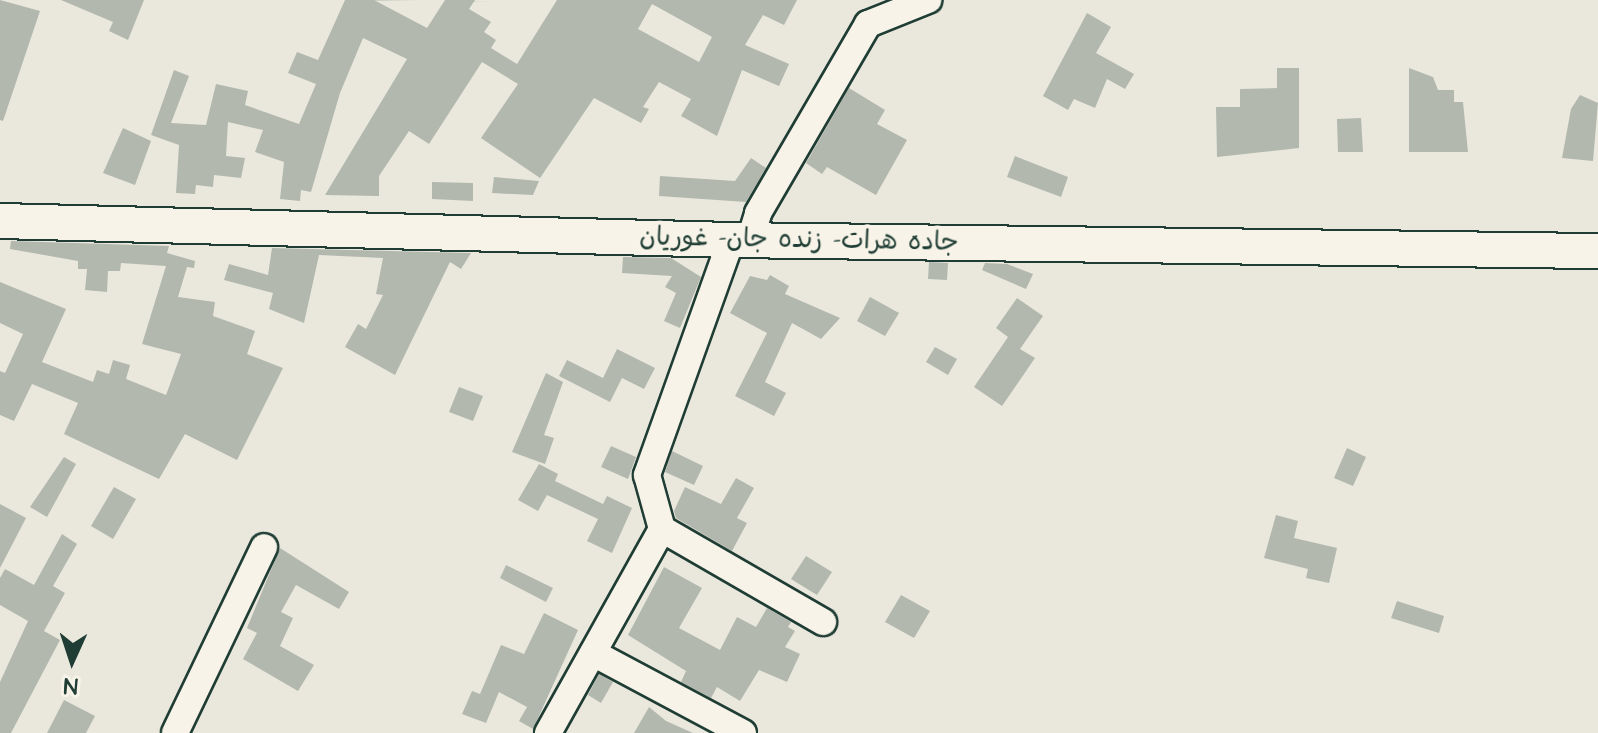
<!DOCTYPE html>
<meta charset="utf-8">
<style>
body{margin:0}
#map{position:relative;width:1598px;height:733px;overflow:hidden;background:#eae8dd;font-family:"Architects Daughter","Playpen Sans Arabic",sans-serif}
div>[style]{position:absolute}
.building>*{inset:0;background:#b2b8ae}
.roads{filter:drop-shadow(2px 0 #1f3d34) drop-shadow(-2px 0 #1f3d34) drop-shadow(0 2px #1f3d34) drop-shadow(0 -2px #1f3d34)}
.minor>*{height:26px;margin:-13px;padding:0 13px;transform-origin:13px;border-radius:13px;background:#f7f3e8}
.major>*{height:34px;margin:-17px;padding:0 17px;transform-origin:17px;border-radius:17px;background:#f7f3e8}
span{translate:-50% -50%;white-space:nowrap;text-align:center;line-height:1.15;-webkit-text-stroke:8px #f7f3e8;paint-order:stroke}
.street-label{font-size:26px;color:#1f3d34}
.north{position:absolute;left:32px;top:621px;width:80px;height:80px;-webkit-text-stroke:6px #f7f3e8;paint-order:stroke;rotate:183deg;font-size:22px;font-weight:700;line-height:32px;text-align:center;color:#1f3d34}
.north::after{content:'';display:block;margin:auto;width:28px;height:36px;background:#1f3d34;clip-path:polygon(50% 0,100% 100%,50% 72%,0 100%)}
</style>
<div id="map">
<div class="building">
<i style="clip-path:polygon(0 0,40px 11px,3px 121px,0 120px)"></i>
<i style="clip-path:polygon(61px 0,144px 0,128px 40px,109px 31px,113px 22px)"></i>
<i style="clip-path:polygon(evenodd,345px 0,374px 0,427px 28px,445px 0,475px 0,469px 9px,491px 22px,484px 32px,496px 40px,491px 48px,517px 64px,557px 0,797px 0,784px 25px,763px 15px,745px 45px,789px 64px,779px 86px,742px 70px,717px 136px,681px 116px,691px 99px,659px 82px,643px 107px,649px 109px,641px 123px,594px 98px,540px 178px,481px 138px,518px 84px,482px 62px,429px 144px,409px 131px,379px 176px,379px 196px,325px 195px,407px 59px,363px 38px,340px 93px,311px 192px,301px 190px,300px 201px,280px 199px,284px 162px,255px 152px,263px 130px,228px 122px,226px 156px,245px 158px,241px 178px,214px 175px,213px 187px,196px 185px,195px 194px,176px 193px,179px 145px,151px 135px,174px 70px,189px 76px,171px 123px,206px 125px,216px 84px,248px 91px,245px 105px,299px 124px,316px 84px,288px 73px,297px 52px,318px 60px,345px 0,652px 4px,712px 37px,699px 62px,638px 29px,652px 4px)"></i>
<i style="clip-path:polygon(1087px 13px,1111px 27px,1096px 53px,1134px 74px,1125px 89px,1107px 79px,1095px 108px,1074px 99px,1068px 110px,1043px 96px)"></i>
<i style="clip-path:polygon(1277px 68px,1299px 68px,1299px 148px,1217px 157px,1216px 107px,1240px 107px,1240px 89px,1277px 88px)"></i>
<i style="clip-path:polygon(1409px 68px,1433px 77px,1438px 90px,1454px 90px,1454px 102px,1463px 102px,1468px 152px,1409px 152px)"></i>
<i style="clip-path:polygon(849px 88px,885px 110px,877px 124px,907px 140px,876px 195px,827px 167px,822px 174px,806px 163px)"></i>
<i style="clip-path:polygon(1580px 95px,1598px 103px,1593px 161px,1562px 158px,1571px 109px)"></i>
<i style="clip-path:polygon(1361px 118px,1363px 152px,1338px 152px,1337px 119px)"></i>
<i style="clip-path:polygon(123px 128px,151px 141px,135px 185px,103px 173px)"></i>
<i style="clip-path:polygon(1015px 156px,1068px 177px,1061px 197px,1007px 177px)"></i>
<i style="clip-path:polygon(751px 158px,766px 168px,746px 202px,659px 196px,660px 176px,735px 181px)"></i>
<i style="clip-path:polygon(494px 177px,539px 181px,533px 195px,492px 193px)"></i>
<i style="clip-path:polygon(432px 182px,473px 183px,473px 201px,432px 199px)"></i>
<i style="clip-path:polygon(11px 241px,169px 246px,167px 253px,195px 261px,194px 268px,187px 267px,178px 297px,215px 302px,213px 316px,255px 331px,247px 354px,283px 368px,237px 460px,185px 434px,159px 479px,64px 434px,78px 403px,32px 384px,14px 421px,0 415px,0 371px,5px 373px,23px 334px,0 323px,0 282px,66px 309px,42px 362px,93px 382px,97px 370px,109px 374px,113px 360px,130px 365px,126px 379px,166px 395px,181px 354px,142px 344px,166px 266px,121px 263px,120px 271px,108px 271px,107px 292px,85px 290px,87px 269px,78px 269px,78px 261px,10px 249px)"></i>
<i style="clip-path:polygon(272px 248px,471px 253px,461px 269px,450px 262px,395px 375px,345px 347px,358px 324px,366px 329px,383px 295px,376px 294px,383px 258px,319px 255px,304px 323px,269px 309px,273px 293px,224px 280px,229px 264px,268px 275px)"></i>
<i style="clip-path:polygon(623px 257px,671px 258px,701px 277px,680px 328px,664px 321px,676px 293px,665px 287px,672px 276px,622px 273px)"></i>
<i style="clip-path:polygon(929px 262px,948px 263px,947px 280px,928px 279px)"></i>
<i style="clip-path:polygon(985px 263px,1007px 264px,1033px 274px,1026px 289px,982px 270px)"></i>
<i style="clip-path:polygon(770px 275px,789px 286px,785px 294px,840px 318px,821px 339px,792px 323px,765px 382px,786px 393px,774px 416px,735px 396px,767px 333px,730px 313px,750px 276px,767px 280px)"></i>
<i style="clip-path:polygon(870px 297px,899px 313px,885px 336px,857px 321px)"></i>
<i style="clip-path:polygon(1017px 298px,1043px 316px,1020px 349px,1035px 358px,1002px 406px,974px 387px,1008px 337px,996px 328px)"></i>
<i style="clip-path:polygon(935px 347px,957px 359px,948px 375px,926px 362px)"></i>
<i style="clip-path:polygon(617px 349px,655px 368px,644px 389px,622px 378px,610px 402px,559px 376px,567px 360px,603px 378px)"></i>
<i style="clip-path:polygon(546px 373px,563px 382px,544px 435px,554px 438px,545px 464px,512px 452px)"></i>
<i style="clip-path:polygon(459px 387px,483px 396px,473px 421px,449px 412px)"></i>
<i style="clip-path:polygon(611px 446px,636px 457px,628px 479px,601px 467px)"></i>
<i style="clip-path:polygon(1347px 448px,1366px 457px,1353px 486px,1334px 478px)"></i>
<i style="clip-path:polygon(672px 451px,703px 466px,694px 485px,665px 472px)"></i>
<i style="clip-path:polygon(64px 457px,76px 464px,47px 517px,30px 507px)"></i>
<i style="clip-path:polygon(539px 464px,558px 474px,555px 481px,603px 504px,607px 496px,632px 508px,612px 553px,587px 541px,598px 519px,547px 495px,538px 511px,518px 500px)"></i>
<i style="clip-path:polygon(736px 478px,754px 488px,737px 518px,747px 523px,732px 551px,676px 518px,674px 511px,685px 487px,721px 504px)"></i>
<i style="clip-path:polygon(114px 487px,136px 499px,113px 539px,91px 526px)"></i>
<i style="clip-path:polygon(0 504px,26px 518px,0 568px)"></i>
<i style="clip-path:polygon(1276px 515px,1298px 521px,1294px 538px,1337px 548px,1329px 583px,1306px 578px,1308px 569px,1264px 558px)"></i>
<i style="clip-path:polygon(62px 534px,77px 544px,53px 586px,65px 593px,44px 631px,60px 640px,11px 733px,0 733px,0 682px,28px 621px,0 605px,0 578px,5px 569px,34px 585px)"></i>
<i style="clip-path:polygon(280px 548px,349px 592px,339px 609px,296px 585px,281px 612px,293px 618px,280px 646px,314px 665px,298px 691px,243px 659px,257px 633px,247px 628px)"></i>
<i style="clip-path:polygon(806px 556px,832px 572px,817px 595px,791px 579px)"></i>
<i style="clip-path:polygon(506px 565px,553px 588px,546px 602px,500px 578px)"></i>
<i style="clip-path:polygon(664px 567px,702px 588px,679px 628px,720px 650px,737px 617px,756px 627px,767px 608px,791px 622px,788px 627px,795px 631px,785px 647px,800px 654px,787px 682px,759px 670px,740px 701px,717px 687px,711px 698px,681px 682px,686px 671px,628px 635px)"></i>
<i style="clip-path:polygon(901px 595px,930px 611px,914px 638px,885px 622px)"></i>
<i style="clip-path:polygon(1397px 601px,1444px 616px,1439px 633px,1391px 618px)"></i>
<i style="clip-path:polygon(544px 613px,578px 630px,533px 729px,519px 721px,527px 707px,499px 692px,486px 723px,462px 714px,472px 691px,480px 694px,501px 645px,524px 654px)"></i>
<i style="clip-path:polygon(599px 674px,613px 682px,601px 703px,588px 695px)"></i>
<i style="clip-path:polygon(64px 700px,95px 716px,86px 733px,47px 733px)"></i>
<i style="clip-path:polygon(649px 707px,666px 721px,693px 733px,634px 733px)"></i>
</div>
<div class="roads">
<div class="minor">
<i style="left:750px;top:240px;width:28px;rotate:-73deg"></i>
<i style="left:758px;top:213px;width:219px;rotate:-59.8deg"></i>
<i style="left:868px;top:24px;width:65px;rotate:-21.8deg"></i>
<i style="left:662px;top:529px;width:186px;rotate:30deg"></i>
<i style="left:593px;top:653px;width:170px;rotate:28.1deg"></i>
<i style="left:175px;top:733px;width:206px;rotate:-64.4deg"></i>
<i style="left:548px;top:733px;width:234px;rotate:-60.8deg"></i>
<i style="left:662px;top:529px;width:56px;rotate:-105.5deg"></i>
<i style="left:647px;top:475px;width:250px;rotate:-70.3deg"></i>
</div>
<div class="major">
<i style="left:0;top:221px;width:731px;rotate:1.49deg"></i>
<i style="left:731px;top:240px;width:867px;rotate:0.73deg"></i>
</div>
</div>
<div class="street-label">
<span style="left:799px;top:240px;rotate:1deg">جاده هرات- زنده جان- غوریان</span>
</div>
<div class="north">N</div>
</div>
